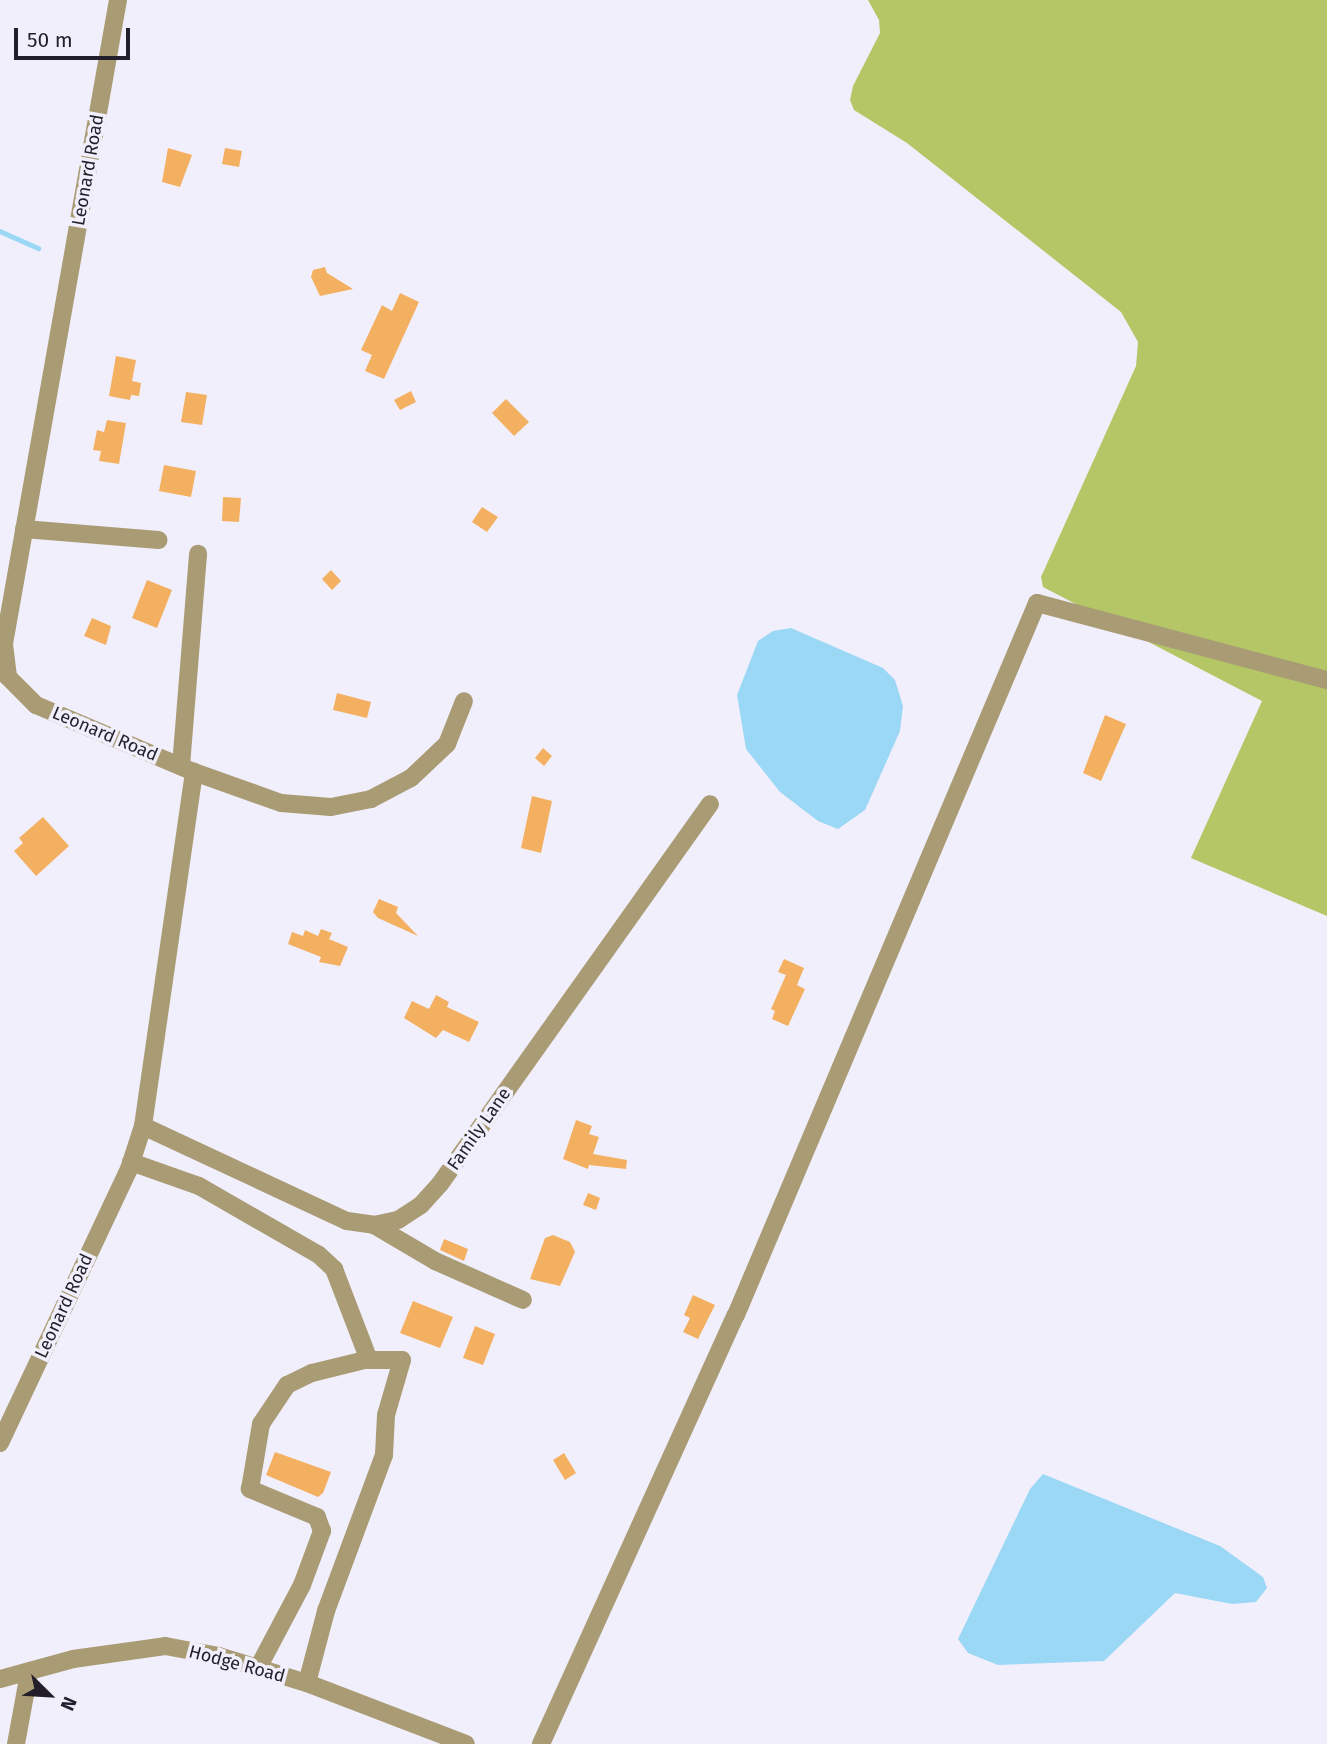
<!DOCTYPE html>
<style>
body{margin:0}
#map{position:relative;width:1327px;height:1744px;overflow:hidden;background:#f2effc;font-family:"Fira Sans",sans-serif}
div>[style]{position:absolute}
.forest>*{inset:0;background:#b4c665}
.water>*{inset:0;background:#9bd8f6}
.stream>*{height:4.5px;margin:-2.25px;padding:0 2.25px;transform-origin:2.25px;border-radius:2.25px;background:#9bd8f6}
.building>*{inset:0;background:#f4b061}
.minor>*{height:18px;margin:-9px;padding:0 9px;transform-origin:9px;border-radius:9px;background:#a99c75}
span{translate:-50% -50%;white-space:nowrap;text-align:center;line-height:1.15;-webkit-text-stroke:7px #f2effc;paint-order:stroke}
.street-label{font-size:18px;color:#221f2b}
.north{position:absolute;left:14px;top:1660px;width:70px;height:70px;-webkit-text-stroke:5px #f2effc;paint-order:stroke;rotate:114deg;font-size:19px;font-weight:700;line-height:28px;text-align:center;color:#221f2b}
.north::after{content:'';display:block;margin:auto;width:24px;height:32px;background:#221f2b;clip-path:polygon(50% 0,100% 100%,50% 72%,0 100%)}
.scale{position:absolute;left:14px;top:28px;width:116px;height:32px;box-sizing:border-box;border:4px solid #221f2b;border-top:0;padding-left:9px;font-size:21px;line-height:24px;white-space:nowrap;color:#221f2b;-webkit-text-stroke:5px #f2effc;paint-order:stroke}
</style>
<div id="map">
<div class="forest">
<i style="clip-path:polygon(868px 0,1327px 0,1327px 916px,1191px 858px,1262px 701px,1043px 587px,1041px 577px,1136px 366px,1138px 342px,1121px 312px,907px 143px,854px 110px,850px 100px,853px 86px,880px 33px,879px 20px)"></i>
</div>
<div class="water">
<i style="clip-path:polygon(791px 628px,883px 668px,895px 680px,903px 706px,900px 731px,865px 810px,838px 829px,818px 821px,780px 792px,746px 749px,737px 695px,758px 641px,773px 631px)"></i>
<i style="clip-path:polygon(1043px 1474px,1220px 1546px,1263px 1577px,1267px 1588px,1256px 1602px,1232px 1604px,1175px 1593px,1104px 1661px,998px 1665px,968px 1653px,958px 1639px,1030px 1489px)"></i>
</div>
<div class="stream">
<i style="left:0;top:231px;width:42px;rotate:24.1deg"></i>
</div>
<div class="building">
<i style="clip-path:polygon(168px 148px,192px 155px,180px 187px,162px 182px)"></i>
<i style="clip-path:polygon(225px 148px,242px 151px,239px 167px,222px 164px)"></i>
<i style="clip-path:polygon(325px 267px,327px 273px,353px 289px,320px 296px,311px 277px,313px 270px)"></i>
<i style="clip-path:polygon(400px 293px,419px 302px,384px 379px,365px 371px,372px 355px,361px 350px,382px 305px,392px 311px)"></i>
<i style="clip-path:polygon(116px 356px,136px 360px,132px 381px,141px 383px,139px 396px,131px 395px,130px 400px,109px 396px)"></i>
<i style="clip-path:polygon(411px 391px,416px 402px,400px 410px,394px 400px)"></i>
<i style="clip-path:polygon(186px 392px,207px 395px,202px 425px,181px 422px)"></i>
<i style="clip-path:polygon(506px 399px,529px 422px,514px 436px,492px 413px)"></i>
<i style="clip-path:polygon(107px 420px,126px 423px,119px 464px,99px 461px,101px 451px,93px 450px,97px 430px,104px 432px)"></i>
<i style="clip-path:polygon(164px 465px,196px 471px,191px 497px,159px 491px)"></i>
<i style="clip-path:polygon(223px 497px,241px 498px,239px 522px,222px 521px)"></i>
<i style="clip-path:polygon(482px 507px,498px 517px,487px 532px,472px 522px)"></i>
<i style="clip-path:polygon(331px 570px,341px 581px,332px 590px,322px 579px)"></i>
<i style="clip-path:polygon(147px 580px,172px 590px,157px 628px,132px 618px)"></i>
<i style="clip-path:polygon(92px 618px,111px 626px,106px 645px,84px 636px)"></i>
<i style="clip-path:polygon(337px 693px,371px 702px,367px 718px,333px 710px)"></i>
<i style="clip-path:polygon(1105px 715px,1126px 724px,1101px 781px,1083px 773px)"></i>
<i style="clip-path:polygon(543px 748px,552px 756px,544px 766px,535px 758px)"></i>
<i style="clip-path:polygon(532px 796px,552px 801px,541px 853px,521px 848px)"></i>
<i style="clip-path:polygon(43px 817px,69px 846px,36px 876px,14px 851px,23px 843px,19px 838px)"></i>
<i style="clip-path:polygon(379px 899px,398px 907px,396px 913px,418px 936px,378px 918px,373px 912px)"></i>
<i style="clip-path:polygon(321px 929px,332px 933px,329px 939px,348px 947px,340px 966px,319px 962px,321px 957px,288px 944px,292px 932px,303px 936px,305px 930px,318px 936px)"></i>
<i style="clip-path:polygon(784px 959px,804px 968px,797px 985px,805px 989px,788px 1026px,772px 1019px,775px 1011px,771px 1009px,786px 975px,778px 972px)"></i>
<i style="clip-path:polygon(436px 995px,449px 1002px,447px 1007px,479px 1022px,469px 1042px,443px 1030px,436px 1038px,404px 1018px,412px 1001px,429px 1009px)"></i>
<i style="clip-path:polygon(576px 1120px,592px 1126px,589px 1134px,599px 1137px,593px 1154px,627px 1160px,626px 1169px,589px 1165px,588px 1169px,563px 1159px)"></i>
<i style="clip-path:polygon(588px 1193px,600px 1198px,596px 1210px,583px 1205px)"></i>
<i style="clip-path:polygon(553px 1235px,570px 1242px,575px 1252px,560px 1286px,530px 1279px,545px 1238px)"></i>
<i style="clip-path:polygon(444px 1239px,468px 1249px,464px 1261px,440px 1250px)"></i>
<i style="clip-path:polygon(693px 1295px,715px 1305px,698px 1339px,683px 1332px,690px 1318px,684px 1315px)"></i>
<i style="clip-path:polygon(413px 1301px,453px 1317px,440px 1348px,400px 1333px)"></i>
<i style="clip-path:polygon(475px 1326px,495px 1334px,483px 1365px,463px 1358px)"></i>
<i style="clip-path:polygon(275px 1452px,331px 1472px,323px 1493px,318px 1497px,266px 1475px)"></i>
<i style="clip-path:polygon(564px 1453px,576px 1473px,565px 1480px,553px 1460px)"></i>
</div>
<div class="minor">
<i style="left:118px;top:0;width:654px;rotate:100.04deg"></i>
<i style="left:4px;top:644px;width:33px;rotate:83deg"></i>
<i style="left:8px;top:677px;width:40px;rotate:45deg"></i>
<i style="left:36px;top:705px;width:172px;rotate:23deg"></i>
<i style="left:194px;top:772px;width:92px;rotate:19.6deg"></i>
<i style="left:281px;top:803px;width:50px;rotate:4.6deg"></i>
<i style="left:331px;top:807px;width:41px;rotate:-11.3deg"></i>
<i style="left:371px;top:799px;width:45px;rotate:-27.7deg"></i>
<i style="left:411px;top:778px;width:50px;rotate:-43.4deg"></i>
<i style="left:447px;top:744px;width:46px;rotate:-68.4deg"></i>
<i style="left:24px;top:529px;width:135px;rotate:4.7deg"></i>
<i style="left:181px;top:766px;width:213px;rotate:-85.4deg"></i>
<i style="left:143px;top:1126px;width:225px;rotate:25deg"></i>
<i style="left:347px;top:1221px;width:27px;rotate:8deg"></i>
<i style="left:374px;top:1225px;width:25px;rotate:-12deg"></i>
<i style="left:398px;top:1220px;width:27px;rotate:-33deg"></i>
<i style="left:421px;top:1205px;width:28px;rotate:-48deg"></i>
<i style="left:440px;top:1184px;width:466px;rotate:-54.6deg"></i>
<i style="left:131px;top:1162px;width:72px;rotate:19.4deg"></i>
<i style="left:199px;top:1186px;width:138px;rotate:29.9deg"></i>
<i style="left:319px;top:1255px;width:21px;rotate:43deg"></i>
<i style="left:334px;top:1269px;width:97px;rotate:69deg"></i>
<i style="left:374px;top:1225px;width:71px;rotate:30.5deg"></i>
<i style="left:435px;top:1261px;width:96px;rotate:23.9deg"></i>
<i style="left:0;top:1443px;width:303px;rotate:-64.8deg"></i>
<i style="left:129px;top:1169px;width:45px;rotate:-72deg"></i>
<i style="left:143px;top:1126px;width:358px;rotate:-81.8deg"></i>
<i style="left:258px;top:1668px;width:94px;rotate:-62.1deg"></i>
<i style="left:302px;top:1585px;width:58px;rotate:-69.7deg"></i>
<i style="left:322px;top:1531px;width:15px;rotate:-110deg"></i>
<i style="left:317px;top:1517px;width:73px;rotate:-157.3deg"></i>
<i style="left:250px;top:1489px;width:66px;rotate:-80.4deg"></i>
<i style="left:261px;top:1424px;width:47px;rotate:-56.3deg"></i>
<i style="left:287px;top:1385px;width:28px;rotate:-26deg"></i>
<i style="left:312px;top:1373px;width:55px;rotate:-13.8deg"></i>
<i style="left:365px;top:1360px;width:37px"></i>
<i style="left:402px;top:1360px;width:57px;rotate:106.2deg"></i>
<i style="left:386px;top:1415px;width:40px;rotate:92.9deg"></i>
<i style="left:384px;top:1455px;width:166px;rotate:110.4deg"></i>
<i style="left:326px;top:1611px;width:74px;rotate:104.8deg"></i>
<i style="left:0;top:1679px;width:76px;rotate:-15.3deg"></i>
<i style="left:73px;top:1659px;width:93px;rotate:-8deg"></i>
<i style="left:165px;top:1646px;width:55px;rotate:10.5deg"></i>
<i style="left:219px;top:1656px;width:92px;rotate:17.1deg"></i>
<i style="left:307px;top:1683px;width:170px;rotate:21deg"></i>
<i style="left:16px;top:1744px;width:72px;rotate:-79.6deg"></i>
<i style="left:541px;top:1744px;width:471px;rotate:-65.6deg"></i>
<i style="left:736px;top:1315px;width:773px;rotate:-67.08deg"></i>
<i style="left:1037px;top:603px;width:300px;rotate:14.9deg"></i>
</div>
<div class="street-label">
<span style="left:88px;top:170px;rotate:-80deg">Leonard Road</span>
<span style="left:105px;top:734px;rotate:23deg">Leonard Road</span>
<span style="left:479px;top:1129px;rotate:-55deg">Family Lane</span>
<span style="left:64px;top:1306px;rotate:-65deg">Leonard Road</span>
<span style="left:237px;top:1664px;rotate:15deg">Hodge Road</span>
</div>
<div class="north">N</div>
<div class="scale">50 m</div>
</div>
